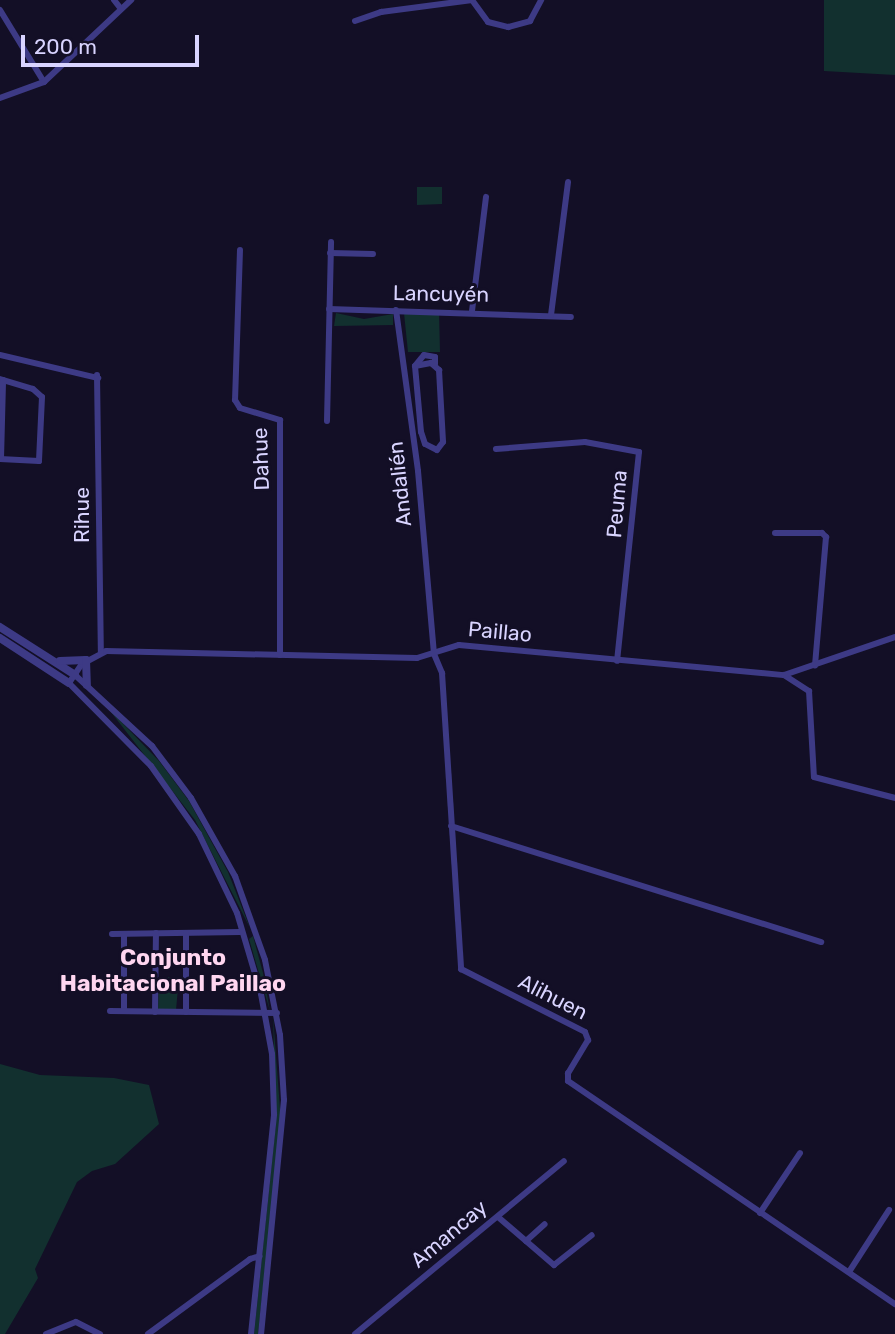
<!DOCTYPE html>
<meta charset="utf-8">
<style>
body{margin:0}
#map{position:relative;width:895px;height:1334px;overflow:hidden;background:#130f26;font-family:Rubik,sans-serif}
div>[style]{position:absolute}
.green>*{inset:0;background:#12302f}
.minor>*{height:6px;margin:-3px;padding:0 3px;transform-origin:3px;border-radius:3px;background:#3d3a85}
.tertiary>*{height:8px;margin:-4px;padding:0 4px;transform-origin:4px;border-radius:4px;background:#3d3a85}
span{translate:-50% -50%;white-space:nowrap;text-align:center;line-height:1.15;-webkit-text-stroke:6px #130f26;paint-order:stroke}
.street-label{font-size:21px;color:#d9d4ff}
.neighbourhood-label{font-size:23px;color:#ffd6f0;font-weight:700}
.scale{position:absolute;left:21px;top:35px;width:178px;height:32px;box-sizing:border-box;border:4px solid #d9d4ff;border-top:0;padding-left:9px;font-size:21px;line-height:24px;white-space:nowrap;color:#d9d4ff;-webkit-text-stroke:5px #130f26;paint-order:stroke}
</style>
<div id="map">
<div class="green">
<i style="clip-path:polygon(824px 0,895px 0,895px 75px,824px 71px)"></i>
<i style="clip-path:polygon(417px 187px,442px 187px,442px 204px,417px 205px)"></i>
<i style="clip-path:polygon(439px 312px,440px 352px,408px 352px,404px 313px)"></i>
<i style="clip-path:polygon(336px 313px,364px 319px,393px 314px,393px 325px,334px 326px)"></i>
<i style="clip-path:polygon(107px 707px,159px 761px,189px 801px,228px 872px,250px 928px,195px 820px)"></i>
<i style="clip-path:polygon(253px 936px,263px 973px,270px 1011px,249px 939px)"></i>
<i style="clip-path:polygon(159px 977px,179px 977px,176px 1010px,158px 1009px)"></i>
<i style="clip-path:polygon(273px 1016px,281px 1122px,258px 1334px,254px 1334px,276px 1123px)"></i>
<i style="clip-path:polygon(0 1064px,40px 1075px,114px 1078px,149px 1085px,159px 1124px,115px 1164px,92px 1171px,77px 1182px,35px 1269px,38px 1278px,5px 1334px,0 1334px)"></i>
</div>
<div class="minor">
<i style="left:114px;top:0;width:11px;rotate:52deg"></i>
<i style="left:472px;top:0;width:27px;rotate:54deg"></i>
<i style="left:488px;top:22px;width:21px;rotate:14deg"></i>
<i style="left:508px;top:27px;width:23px;rotate:-15deg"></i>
<i style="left:530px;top:21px;width:24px;rotate:-62deg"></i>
<i style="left:0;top:10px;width:84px;rotate:58.6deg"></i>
<i style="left:355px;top:21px;width:28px;rotate:-19deg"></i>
<i style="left:381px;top:12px;width:92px;rotate:-7.5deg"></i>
<i style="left:0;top:98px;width:47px;rotate:-20deg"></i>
<i style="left:44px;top:82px;width:120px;rotate:-43.3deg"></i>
<i style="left:240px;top:250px;width:150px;rotate:91.9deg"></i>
<i style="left:235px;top:400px;width:9px;rotate:58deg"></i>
<i style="left:240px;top:408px;width:42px;rotate:16.7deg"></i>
<i style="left:280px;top:420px;width:235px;rotate:90deg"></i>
<i style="left:330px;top:253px;width:43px;rotate:1.3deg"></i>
<i style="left:329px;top:309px;width:242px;rotate:1.9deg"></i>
<i style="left:396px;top:310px;width:162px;rotate:82.2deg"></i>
<i style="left:418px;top:471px;width:184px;rotate:85deg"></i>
<i style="left:434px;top:654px;width:21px;rotate:67deg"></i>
<i style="left:442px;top:673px;width:297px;rotate:86.3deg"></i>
<i style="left:461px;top:969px;width:139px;rotate:26.9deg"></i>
<i style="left:585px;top:1032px;width:9px;rotate:69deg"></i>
<i style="left:588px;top:1040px;width:39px;rotate:121deg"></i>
<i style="left:568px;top:1073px;width:8px;rotate:90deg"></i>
<i style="left:568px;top:1081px;width:396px;rotate:34.3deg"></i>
<i style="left:472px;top:311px;width:115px;rotate:-83deg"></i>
<i style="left:551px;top:315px;width:134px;rotate:-82.7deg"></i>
<i style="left:0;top:355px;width:101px;rotate:13.2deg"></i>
<i style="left:415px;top:366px;width:16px;rotate:-11deg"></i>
<i style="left:431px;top:363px;width:11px;rotate:41deg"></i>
<i style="left:439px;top:370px;width:72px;rotate:86.8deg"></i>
<i style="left:443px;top:442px;width:10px;rotate:127deg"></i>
<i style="left:437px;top:450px;width:13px;rotate:-153deg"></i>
<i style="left:425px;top:444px;width:13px;rotate:-108deg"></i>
<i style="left:421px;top:432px;width:66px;rotate:-95.2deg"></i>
<i style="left:415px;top:366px;width:14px;rotate:-51deg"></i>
<i style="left:424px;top:355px;width:11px;rotate:10deg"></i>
<i style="left:435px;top:357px;width:7px;rotate:90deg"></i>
<i style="left:97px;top:375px;width:277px;rotate:89.2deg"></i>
<i style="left:0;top:379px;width:34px;rotate:17deg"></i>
<i style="left:33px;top:389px;width:12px;rotate:42deg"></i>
<i style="left:42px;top:397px;width:64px;rotate:92.7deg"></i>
<i style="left:39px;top:461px;width:39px;rotate:-177deg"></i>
<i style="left:327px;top:421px;width:179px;rotate:-88.7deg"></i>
<i style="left:496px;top:449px;width:89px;rotate:-4.5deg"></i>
<i style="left:585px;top:442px;width:55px;rotate:10.5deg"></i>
<i style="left:639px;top:452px;width:210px;rotate:96deg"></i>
<i style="left:1px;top:459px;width:79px;rotate:-88.5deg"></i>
<i style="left:775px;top:533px;width:47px"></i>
<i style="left:822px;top:533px;width:6px;rotate:45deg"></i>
<i style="left:826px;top:537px;width:129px;rotate:94.9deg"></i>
<i style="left:75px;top:675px;width:105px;rotate:42.7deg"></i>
<i style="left:152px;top:746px;width:65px;rotate:53.1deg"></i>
<i style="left:191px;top:798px;width:90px;rotate:60.6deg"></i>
<i style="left:235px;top:876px;width:89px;rotate:70.3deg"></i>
<i style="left:265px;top:960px;width:76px;rotate:78.7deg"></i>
<i style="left:280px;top:1035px;width:65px;rotate:86.5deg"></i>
<i style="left:284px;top:1100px;width:235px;rotate:95.6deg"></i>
<i style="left:784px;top:675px;width:30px;rotate:33deg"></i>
<i style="left:809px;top:691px;width:86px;rotate:86.7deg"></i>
<i style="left:814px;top:777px;width:84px;rotate:14.5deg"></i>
<i style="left:451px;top:826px;width:388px;rotate:17.4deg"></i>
<i style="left:112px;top:934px;width:128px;rotate:-0.9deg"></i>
<i style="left:124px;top:934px;width:77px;rotate:90deg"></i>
<i style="left:110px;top:1011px;width:167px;rotate:0.7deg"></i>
<i style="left:155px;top:1012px;width:79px;rotate:-89.3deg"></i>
<i style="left:186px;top:1012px;width:79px;rotate:-90deg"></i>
<i style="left:760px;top:1213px;width:72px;rotate:-56.3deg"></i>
<i style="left:498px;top:1217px;width:74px;rotate:40.6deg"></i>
<i style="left:554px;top:1265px;width:48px;rotate:-38.3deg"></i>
<i style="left:526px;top:1241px;width:25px;rotate:-42deg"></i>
<i style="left:849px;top:1272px;width:74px;rotate:-57.2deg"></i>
<i style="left:46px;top:1334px;width:32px;rotate:-22deg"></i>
<i style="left:76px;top:1322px;width:27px;rotate:27deg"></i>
<i style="left:148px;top:1334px;width:127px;rotate:-36.3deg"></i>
<i style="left:250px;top:1259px;width:10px;rotate:-17deg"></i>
<i style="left:251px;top:1334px;width:221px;rotate:-84deg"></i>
<i style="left:274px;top:1114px;width:60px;rotate:-91.9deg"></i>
<i style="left:272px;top:1054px;width:61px;rotate:-100.4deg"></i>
<i style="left:261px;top:994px;width:84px;rotate:-106.5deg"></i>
<i style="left:237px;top:913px;width:88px;rotate:-115.7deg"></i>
<i style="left:199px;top:834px;width:83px;rotate:-125.2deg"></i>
<i style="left:151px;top:766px;width:117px;rotate:-134.7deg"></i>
<i style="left:69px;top:683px;width:23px;rotate:-56deg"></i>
<i style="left:82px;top:664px;width:27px;rotate:-28deg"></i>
<i style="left:106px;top:651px;width:311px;rotate:1.3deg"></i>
<i style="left:417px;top:658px;width:44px;rotate:-17.2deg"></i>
<i style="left:459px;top:645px;width:326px;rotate:5.3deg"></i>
<i style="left:784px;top:675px;width:117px;rotate:-18.9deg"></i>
<i style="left:355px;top:1334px;width:271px;rotate:-39.6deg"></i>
</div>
<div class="tertiary">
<i style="left:0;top:627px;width:89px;rotate:32.6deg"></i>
<i style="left:0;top:638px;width:82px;rotate:33.1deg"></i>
<i style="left:60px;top:661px;width:26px;rotate:-2deg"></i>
<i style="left:86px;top:660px;width:25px;rotate:88deg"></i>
</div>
<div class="street-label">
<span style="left:441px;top:294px;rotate:1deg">Lancuyén</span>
<span style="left:261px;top:459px;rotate:-92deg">Dahue</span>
<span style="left:400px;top:484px;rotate:-96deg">Andalién</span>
<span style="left:617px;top:504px;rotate:-85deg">Peuma</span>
<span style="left:82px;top:515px;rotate:-90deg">Rihue</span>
<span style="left:500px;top:632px;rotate:5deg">Paillao</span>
<span style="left:553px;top:997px;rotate:27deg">Alihuen</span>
<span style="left:449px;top:1234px;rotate:-40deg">Amancay</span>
</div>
<div class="neighbourhood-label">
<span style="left:173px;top:970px">Conjunto<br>Habitacional Paillao</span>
</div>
<div class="scale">200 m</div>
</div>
